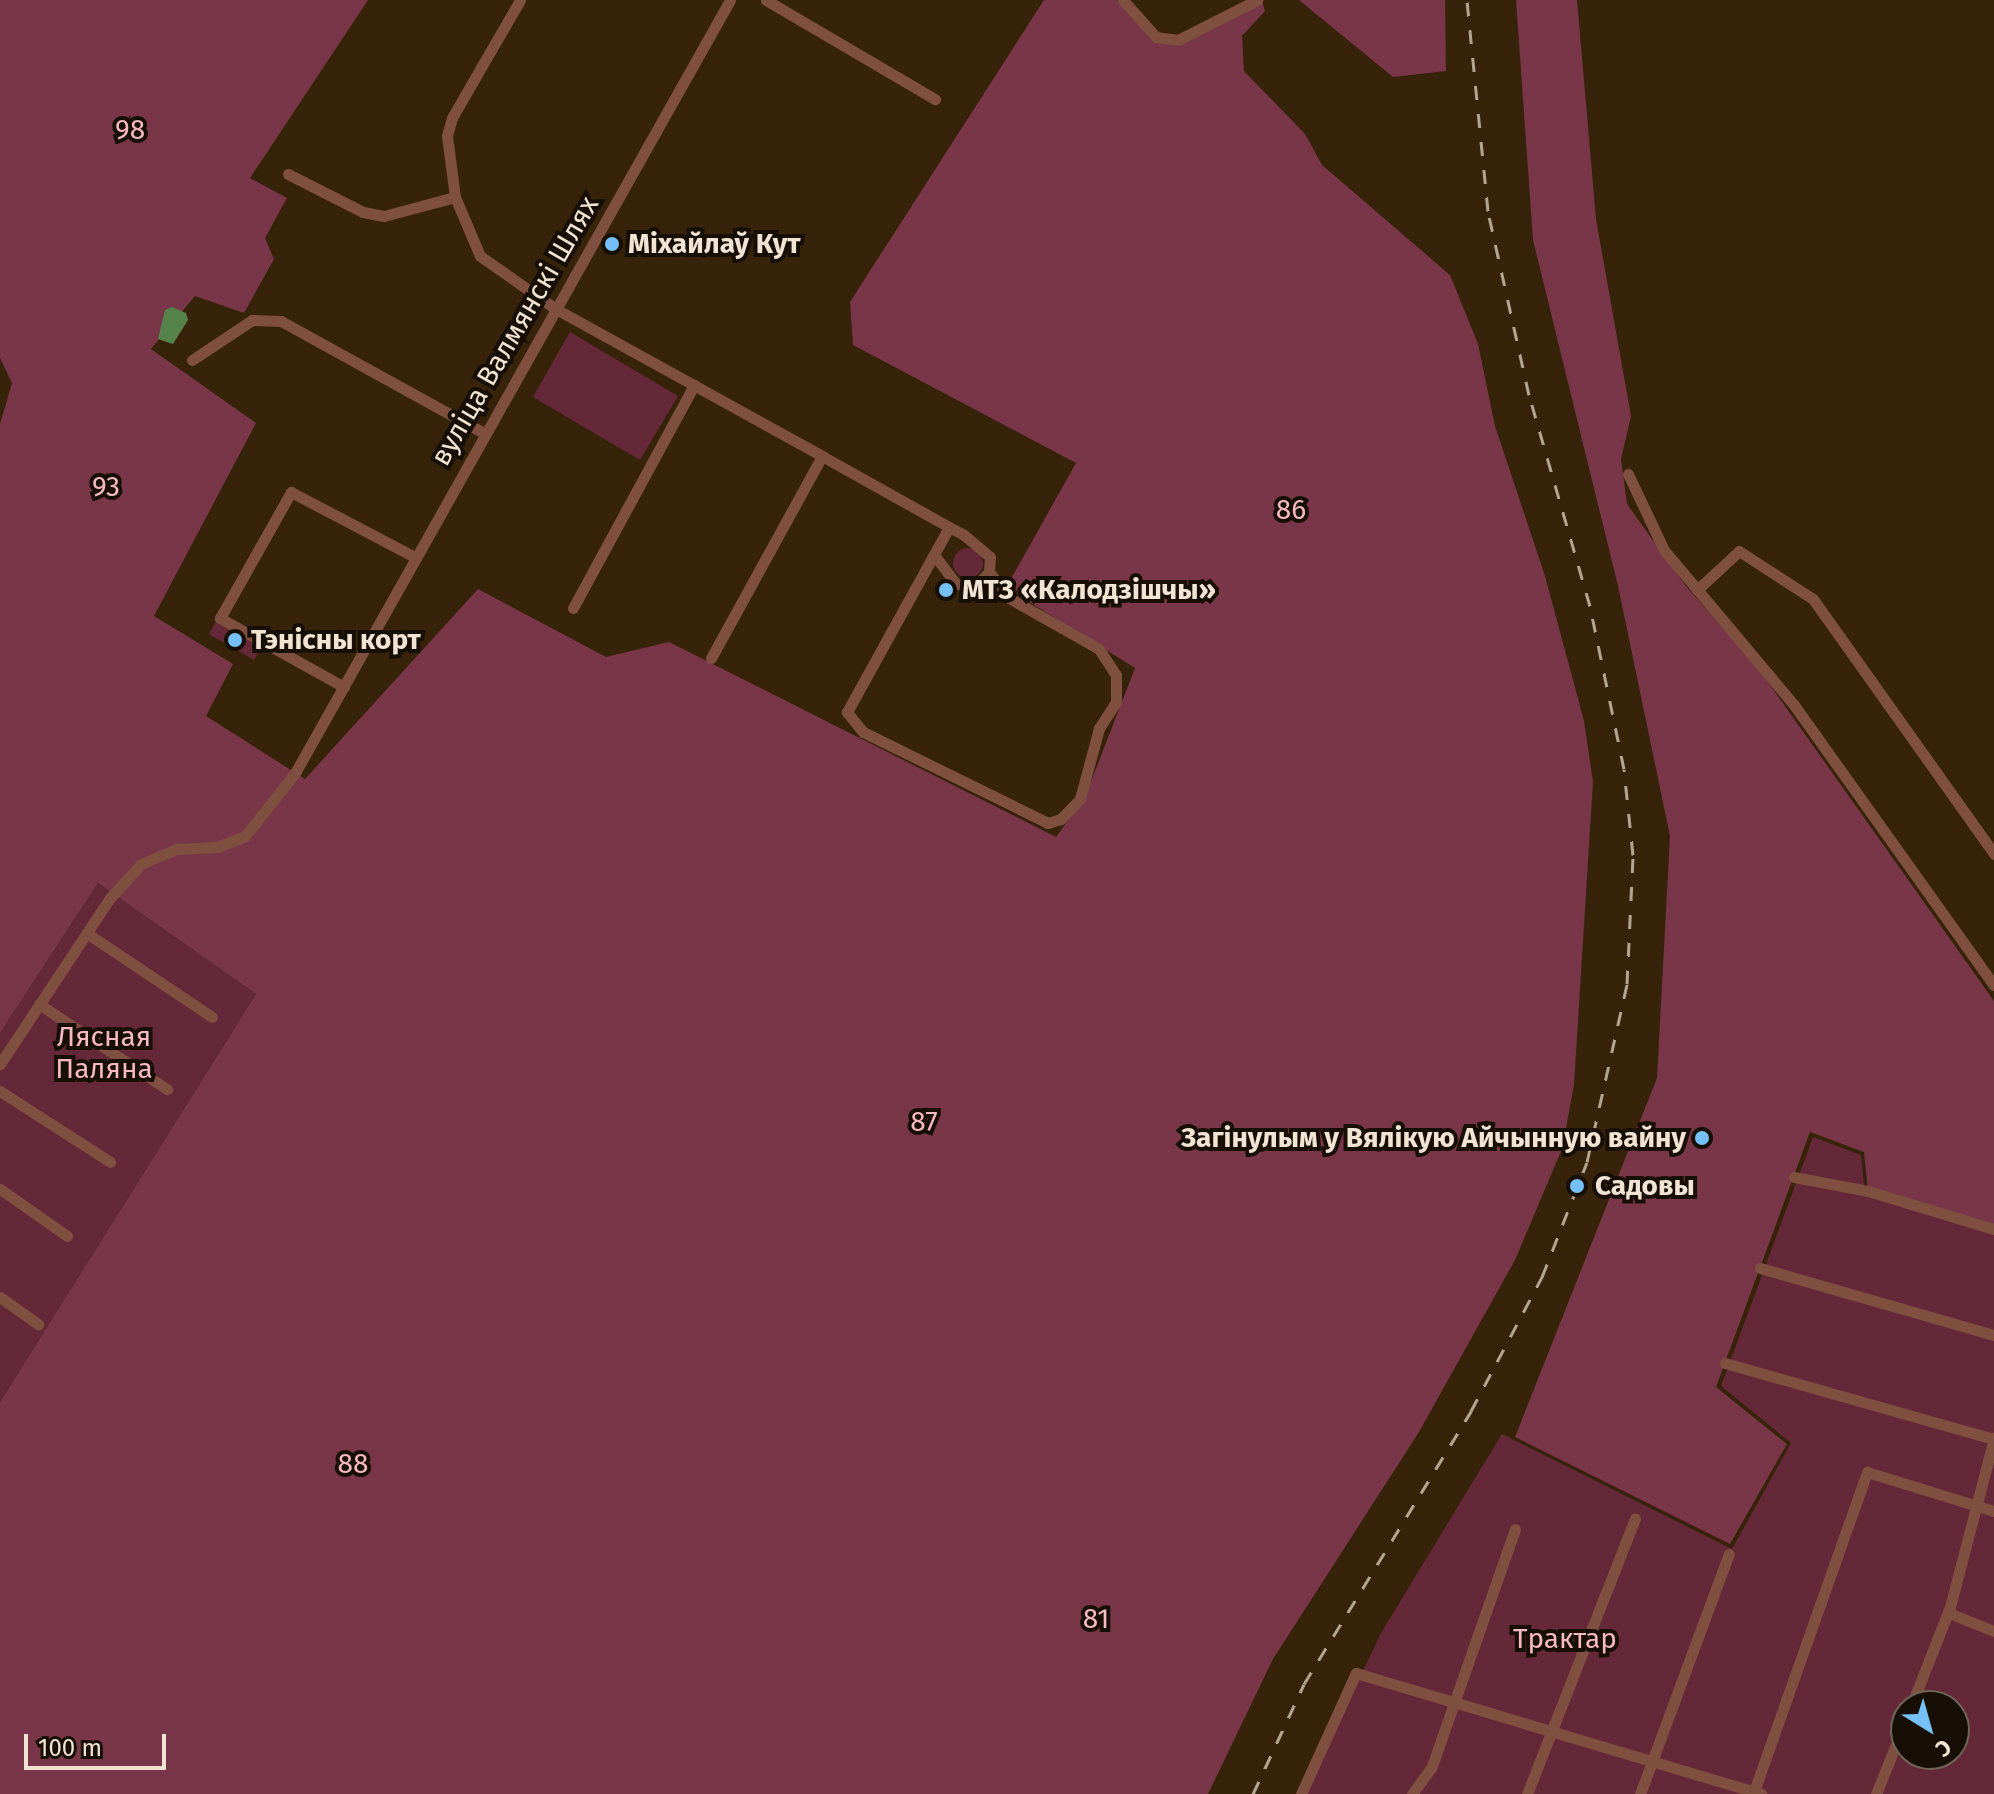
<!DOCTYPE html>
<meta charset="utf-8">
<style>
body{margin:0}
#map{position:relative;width:1994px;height:1794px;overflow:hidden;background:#362309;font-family:"Fira Sans",sans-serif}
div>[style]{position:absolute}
.green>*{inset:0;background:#652839}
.round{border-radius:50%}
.forest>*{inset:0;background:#783648}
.water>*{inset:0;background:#56824c}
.minor>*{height:11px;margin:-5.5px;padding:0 5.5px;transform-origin:5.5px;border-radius:5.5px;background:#7f4f40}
.rail>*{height:3px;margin-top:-1.5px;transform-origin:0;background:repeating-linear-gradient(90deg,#b4a593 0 14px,transparent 0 28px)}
.dots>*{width:22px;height:22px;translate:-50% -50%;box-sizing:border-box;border:4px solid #170f05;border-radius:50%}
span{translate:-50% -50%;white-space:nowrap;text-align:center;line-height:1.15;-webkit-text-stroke:8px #170f05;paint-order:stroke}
.park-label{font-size:28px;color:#f7b8c5}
.poi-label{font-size:28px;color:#f1e4d5;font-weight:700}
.left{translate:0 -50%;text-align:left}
.right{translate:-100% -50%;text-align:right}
.street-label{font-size:28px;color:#f1e4d5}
.north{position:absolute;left:1890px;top:1690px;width:80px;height:80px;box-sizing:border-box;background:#170f05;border:2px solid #6e6458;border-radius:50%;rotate:143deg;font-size:22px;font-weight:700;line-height:32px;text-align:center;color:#f1e4d5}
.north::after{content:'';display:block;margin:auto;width:28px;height:36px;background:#75c0f6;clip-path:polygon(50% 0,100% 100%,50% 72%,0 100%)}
.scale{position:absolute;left:24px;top:1734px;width:142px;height:36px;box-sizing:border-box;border:4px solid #f1e4d5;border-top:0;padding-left:10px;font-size:24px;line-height:28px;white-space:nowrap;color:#f1e4d5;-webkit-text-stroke:6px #170f05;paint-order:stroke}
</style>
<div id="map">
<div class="green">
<i style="clip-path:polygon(570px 332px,678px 396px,640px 460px,533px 397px)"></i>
<i class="round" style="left:953px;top:548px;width:30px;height:30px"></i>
<i style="clip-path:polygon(216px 621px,261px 647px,254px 660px,209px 634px)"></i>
<i style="clip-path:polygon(98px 883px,256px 994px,0 1402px,0 1033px)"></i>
<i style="clip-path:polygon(evenodd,1813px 1137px,1861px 1155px,1865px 1193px,1994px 1233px,1994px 1794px,1305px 1794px,1381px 1633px,1502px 1434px,1732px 1549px,1791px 1443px,1721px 1386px,1813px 1137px,1906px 1706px,1954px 1706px,1954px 1754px,1906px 1754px,1906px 1706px)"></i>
</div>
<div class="forest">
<i style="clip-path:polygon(0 0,368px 0,250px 178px,287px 198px,265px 238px,274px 259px,244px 313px,195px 296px,151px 349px,256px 423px,154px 616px,233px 664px,206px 716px,305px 779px,478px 589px,606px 657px,669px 642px,1056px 837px,1085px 797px,1135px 668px,1012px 591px,1012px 577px,1076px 463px,853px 345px,850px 302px,1044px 0,1117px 0,1152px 41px,1177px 44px,1262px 1px,1265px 11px,1242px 36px,1244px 71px,1305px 134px,1322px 165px,1450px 275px,1478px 344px,1495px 426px,1545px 576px,1584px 721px,1593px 782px,1574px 1085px,1562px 1149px,1515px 1260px,1419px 1432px,1273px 1659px,1208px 1794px,0 1794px,0 1402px,256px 994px,98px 883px,0 1033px,0 424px,12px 383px,0 358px)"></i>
<i style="clip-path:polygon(1299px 0,1445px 0,1446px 71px,1393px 77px)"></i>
<i style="clip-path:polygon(1516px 0,1577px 0,1596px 219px,1631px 416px,1621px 459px,1627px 504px,1685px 585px,1758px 668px,1994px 1001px,1994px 1229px,1868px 1191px,1864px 1152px,1810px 1132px,1716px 1387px,1787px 1444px,1730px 1544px,1515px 1437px,1657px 1078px,1670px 836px,1618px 586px,1533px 240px)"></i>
</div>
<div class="water">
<i style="clip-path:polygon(172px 307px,186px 313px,188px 320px,173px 344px,158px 339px,165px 310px)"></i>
</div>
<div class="minor">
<i style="left:520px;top:0;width:136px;rotate:120deg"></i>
<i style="left:452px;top:118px;width:19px;rotate:106deg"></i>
<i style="left:447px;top:136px;width:62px;rotate:82.5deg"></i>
<i style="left:455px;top:197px;width:64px;rotate:67deg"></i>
<i style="left:480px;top:256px;width:93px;rotate:34.9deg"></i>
<i style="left:556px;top:309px;width:304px;rotate:28.9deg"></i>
<i style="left:822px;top:456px;width:145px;rotate:29.2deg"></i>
<i style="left:949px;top:527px;width:17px;rotate:28deg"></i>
<i style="left:964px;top:535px;width:34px;rotate:40deg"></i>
<i style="left:990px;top:557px;width:15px;rotate:94deg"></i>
<i style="left:989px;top:572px;width:33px;rotate:52deg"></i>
<i style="left:1009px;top:598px;width:103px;rotate:29.5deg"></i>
<i style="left:1099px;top:649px;width:31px;rotate:57deg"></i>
<i style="left:1116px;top:675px;width:27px;rotate:90deg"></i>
<i style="left:1116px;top:702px;width:31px;rotate:123deg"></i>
<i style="left:1099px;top:728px;width:73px;rotate:105deg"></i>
<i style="left:1080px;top:799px;width:28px;rotate:134deg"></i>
<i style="left:1061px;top:819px;width:14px;rotate:163deg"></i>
<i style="left:1048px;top:823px;width:206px;rotate:-153.8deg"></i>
<i style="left:863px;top:732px;width:26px;rotate:-129deg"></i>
<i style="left:847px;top:712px;width:211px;rotate:-61.1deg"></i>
<i style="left:766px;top:0;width:196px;rotate:30.4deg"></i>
<i style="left:1123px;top:0;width:50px;rotate:48.3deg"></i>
<i style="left:1156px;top:37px;width:22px;rotate:8deg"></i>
<i style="left:1178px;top:40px;width:89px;rotate:-26.9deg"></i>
<i style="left:288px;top:174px;width:84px;rotate:26.9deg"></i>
<i style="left:363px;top:212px;width:21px;rotate:11deg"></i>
<i style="left:384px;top:216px;width:73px;rotate:-15deg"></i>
<i style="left:192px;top:360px;width:72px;rotate:-33.7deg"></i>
<i style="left:252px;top:320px;width:29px;rotate:2deg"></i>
<i style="left:281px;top:321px;width:232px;rotate:28.9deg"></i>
<i style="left:1628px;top:474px;width:84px;rotate:64.7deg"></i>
<i style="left:1664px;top:550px;width:202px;rotate:50deg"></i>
<i style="left:1794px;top:705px;width:344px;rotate:54.5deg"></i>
<i style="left:935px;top:556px;width:35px;rotate:53deg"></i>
<i style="left:956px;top:584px;width:20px;rotate:3deg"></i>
<i style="left:976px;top:585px;width:18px;rotate:-45deg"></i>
<i style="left:1697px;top:590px;width:57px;rotate:-42.9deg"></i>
<i style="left:1739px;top:551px;width:88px;rotate:33deg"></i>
<i style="left:1813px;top:599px;width:313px;rotate:54.6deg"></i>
<i style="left:573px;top:608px;width:254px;rotate:-61.5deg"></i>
<i style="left:711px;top:658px;width:230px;rotate:-61.2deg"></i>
<i style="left:344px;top:687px;width:142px;rotate:-150.9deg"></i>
<i style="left:220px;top:618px;width:145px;rotate:-60.6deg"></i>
<i style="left:291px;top:492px;width:140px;rotate:27.7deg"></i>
<i style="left:88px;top:934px;width:149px;rotate:33.8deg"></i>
<i style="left:39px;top:1004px;width:154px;rotate:33.6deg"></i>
<i style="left:0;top:1064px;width:199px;rotate:-56.5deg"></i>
<i style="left:110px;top:898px;width:46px;rotate:-47.6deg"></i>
<i style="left:141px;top:864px;width:39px;rotate:-23deg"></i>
<i style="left:177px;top:849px;width:40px;rotate:-2.9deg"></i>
<i style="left:217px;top:847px;width:30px;rotate:-21deg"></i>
<i style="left:245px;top:836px;width:80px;rotate:-51.6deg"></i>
<i style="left:295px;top:773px;width:887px;rotate:-60.63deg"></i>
<i style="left:0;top:1091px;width:131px;rotate:32.8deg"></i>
<i style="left:1794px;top:1177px;width:75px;rotate:10.7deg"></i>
<i style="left:1868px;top:1191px;width:132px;rotate:16.8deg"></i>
<i style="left:0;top:1189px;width:82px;rotate:35deg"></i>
<i style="left:1760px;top:1268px;width:243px;rotate:16deg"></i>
<i style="left:0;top:1297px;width:47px;rotate:35.4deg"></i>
<i style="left:1725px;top:1363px;width:280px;rotate:15.8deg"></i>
<i style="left:1949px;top:1613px;width:48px;rotate:21.8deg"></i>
<i style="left:1911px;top:1706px;width:106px;rotate:-68.5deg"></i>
<i style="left:1950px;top:1607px;width:175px;rotate:-75.4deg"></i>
<i style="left:1301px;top:1794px;width:133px;rotate:-65.6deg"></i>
<i style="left:1356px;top:1673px;width:423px;rotate:16.6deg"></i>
<i style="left:1412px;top:1794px;width:34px;rotate:-54deg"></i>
<i style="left:1432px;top:1766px;width:251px;rotate:-70.7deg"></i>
<i style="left:1527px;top:1794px;width:296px;rotate:-68.6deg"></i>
<i style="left:1640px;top:1794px;width:256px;rotate:-69.7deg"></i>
<i style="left:1753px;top:1794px;width:342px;rotate:-70.5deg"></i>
<i style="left:1867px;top:1472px;width:133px;rotate:17.1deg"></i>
<i style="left:1876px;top:1794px;width:81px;rotate:-68.2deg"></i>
</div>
<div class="rail">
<i style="left:1253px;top:1794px;width:121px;rotate:-65.1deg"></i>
<i style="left:1304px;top:1684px;width:320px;rotate:-58.5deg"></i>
<i style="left:1471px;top:1411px;width:152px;rotate:-62.1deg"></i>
<i style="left:1542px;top:1277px;width:123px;rotate:-68.6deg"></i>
<i style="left:1587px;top:1162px;width:182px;rotate:-77.3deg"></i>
<i style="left:1627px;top:984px;width:129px;rotate:-87.3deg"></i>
<i style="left:1633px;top:855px;width:86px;rotate:-96deg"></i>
<i style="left:1624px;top:769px;width:167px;rotate:-101.8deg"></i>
<i style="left:1590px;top:606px;width:220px;rotate:-106.1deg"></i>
<i style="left:1529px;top:395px;width:189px;rotate:-102.6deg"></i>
<i style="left:1488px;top:211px;width:212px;rotate:-95.7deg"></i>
</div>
<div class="dots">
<i style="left:612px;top:244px;background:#75c0f6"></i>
<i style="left:946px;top:590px;background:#75c0f6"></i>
<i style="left:235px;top:640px;background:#75c0f6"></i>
<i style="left:1702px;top:1138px;background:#75c0f6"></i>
<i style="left:1577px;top:1186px;background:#75c0f6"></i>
</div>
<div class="park-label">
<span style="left:130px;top:130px">98</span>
<span style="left:106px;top:487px">93</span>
<span style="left:1291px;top:510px">86</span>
<span style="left:104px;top:1053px">Лясная<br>Паляна</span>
<span style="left:924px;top:1122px">87</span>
<span style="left:353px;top:1464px">88</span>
<span style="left:1096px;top:1619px">81</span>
<span style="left:1565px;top:1639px">Трактар</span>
</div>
<div class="poi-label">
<span class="left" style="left:628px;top:244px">Міхайлаў Кут</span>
<span class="left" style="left:962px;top:590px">МТЗ «Калодзішчы»</span>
<span class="left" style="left:251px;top:640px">Тэнісны корт</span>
<span class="right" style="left:1686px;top:1138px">Загінулым у Вялікую Айчынную вайну</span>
<span class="left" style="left:1595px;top:1186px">Садовы</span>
</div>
<div class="street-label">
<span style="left:515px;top:331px;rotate:-60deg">вуліца Валмянскі Шлях</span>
</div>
<div class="north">С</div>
<div class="scale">100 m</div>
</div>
